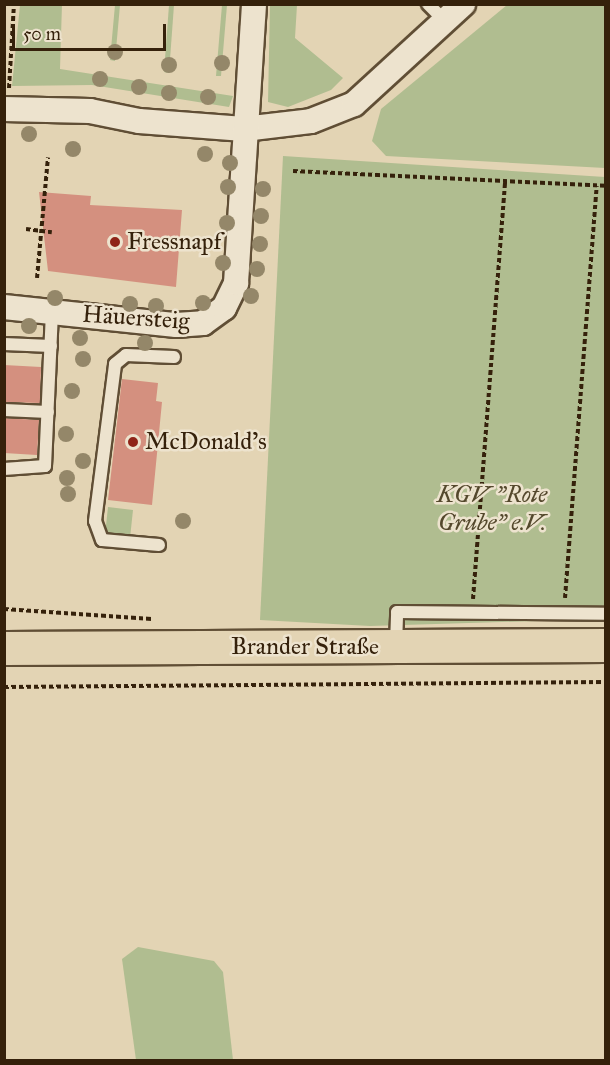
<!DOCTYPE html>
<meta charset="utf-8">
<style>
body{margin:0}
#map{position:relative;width:610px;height:1065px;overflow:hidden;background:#e3d4b4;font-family:"IM FELL Great Primer",serif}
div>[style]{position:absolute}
.green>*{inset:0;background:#b0bd90}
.building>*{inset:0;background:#d4907f}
.path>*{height:4px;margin-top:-2px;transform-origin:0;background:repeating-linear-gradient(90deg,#35210b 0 4.5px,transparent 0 7.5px)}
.roads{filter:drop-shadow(2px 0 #604e35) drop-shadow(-2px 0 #604e35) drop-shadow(0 2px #604e35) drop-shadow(0 -2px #604e35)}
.service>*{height:12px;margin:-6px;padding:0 6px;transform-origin:6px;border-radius:6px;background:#ede3ce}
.minor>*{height:24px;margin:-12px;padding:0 12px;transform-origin:12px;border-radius:12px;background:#ede3ce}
.primary>*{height:33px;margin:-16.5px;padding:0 16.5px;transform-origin:16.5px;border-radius:16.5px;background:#e3d4b4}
.trees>*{width:16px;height:16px;margin:-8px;border-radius:50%;background:#948769}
.dots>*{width:16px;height:16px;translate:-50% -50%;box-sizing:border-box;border:3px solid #ede3ce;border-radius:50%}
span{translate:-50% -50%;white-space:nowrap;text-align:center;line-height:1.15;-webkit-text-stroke:5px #ede3ce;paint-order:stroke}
.poi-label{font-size:24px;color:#35210b}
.left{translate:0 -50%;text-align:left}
.street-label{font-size:24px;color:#35210b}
.park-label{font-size:24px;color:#54482c;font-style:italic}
.frame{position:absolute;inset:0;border:6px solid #35210b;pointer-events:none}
.scale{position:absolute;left:12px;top:24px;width:154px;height:27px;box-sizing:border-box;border:3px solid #35210b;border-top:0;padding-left:8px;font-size:18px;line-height:21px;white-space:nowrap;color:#35210b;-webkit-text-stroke:4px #ede3ce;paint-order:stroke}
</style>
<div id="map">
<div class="green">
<i style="clip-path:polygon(62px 4px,60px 69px,233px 96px,229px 107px,92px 85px,12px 86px,20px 5px)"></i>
<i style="clip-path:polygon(115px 5px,120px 5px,115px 61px,110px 60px)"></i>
<i style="clip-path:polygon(169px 5px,174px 5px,169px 73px,164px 72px)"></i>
<i style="clip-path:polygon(222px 5px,227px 5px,221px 76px,216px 76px)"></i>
<i style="clip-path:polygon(270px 5px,297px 5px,295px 38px,343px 78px,331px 90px,288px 107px,268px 102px)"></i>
<i style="clip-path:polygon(507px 5px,605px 5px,605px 168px,386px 156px,372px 141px,381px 109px)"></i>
<i style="clip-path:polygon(283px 156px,605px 177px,605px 619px,370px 626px,260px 620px)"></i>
<i style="clip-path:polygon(108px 507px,133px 510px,130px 538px,105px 535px)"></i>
<i style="clip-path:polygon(138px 947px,214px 961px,223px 972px,233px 1060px,136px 1060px,122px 959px)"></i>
</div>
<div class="building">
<i style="clip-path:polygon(39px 192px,91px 196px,90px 205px,182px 210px,176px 287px,48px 271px)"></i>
<i style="clip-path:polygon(4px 365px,41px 367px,40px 403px,4px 402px)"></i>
<i style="clip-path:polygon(122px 379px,158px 383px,156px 401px,162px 402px,152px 505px,108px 500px)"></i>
<i style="clip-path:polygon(4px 418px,39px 420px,37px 455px,4px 453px)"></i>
</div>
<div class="path">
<i style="left:9px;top:88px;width:84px;rotate:-86.6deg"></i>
<i style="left:293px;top:171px;width:313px;rotate:2.7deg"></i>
<i style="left:26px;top:229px;width:26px;rotate:7deg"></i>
<i style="left:37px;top:278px;width:121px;rotate:-84.8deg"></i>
<i style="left:565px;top:598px;width:413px;rotate:-85.6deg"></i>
<i style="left:473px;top:599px;width:419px;rotate:-85.6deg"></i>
<i style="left:4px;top:609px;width:148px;rotate:3.9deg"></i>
<i style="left:4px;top:687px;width:602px;rotate:-0.48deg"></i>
</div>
<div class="roads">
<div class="service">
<i style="left:428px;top:4px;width:24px;rotate:45deg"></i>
<i style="left:4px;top:344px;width:47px;rotate:2.4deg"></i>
<i style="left:4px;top:410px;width:44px;rotate:2.6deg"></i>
<i style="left:4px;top:469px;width:41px;rotate:-4.2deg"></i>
<i style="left:45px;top:466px;width:154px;rotate:-87.4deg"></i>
<i style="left:159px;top:545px;width:57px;rotate:-175deg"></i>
<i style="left:102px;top:540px;width:20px;rotate:-110deg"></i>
<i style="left:95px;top:521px;width:158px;rotate:-82.7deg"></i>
<i style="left:115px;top:364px;width:14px;rotate:-39deg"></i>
<i style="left:126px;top:355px;width:48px;rotate:2.4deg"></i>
<i style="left:396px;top:645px;width:33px;rotate:-88deg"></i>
<i style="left:397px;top:612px;width:209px;rotate:0.5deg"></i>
</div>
<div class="minor">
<i style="left:4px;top:109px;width:86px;rotate:1.3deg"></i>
<i style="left:90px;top:111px;width:50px;rotate:11.5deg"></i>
<i style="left:139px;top:121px;width:105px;rotate:4.4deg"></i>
<i style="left:244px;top:129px;width:67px;rotate:-6.8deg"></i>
<i style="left:311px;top:121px;width:46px;rotate:-21.6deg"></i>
<i style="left:354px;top:104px;width:148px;rotate:-42.5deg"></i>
<i style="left:4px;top:307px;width:173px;rotate:6deg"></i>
<i style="left:176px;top:325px;width:27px;rotate:-4deg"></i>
<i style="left:203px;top:323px;width:26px;rotate:-36deg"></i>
<i style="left:224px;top:308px;width:28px;rotate:-64deg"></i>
<i style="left:236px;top:283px;width:280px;rotate:-86.3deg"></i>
</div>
<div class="primary">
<i style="left:4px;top:648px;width:602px;rotate:-0.29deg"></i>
</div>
</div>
<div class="trees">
<i style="left:115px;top:52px"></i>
<i style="left:222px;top:63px"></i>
<i style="left:169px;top:65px"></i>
<i style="left:100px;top:79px"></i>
<i style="left:139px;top:87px"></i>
<i style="left:169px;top:93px"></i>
<i style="left:208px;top:97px"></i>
<i style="left:29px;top:134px"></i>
<i style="left:73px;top:149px"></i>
<i style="left:205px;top:154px"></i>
<i style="left:230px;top:163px"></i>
<i style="left:228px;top:187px"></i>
<i style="left:263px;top:189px"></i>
<i style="left:261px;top:216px"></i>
<i style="left:227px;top:223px"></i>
<i style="left:260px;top:244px"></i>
<i style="left:223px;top:263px"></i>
<i style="left:257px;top:269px"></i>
<i style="left:251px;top:296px"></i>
<i style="left:55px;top:298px"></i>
<i style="left:203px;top:303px"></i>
<i style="left:130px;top:304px"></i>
<i style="left:156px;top:306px"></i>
<i style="left:29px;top:326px"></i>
<i style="left:80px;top:338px"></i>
<i style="left:145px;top:343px"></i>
<i style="left:83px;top:359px"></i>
<i style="left:72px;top:391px"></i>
<i style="left:66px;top:434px"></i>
<i style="left:83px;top:461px"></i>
<i style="left:67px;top:478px"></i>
<i style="left:68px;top:494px"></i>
<i style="left:183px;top:521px"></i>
</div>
<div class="dots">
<i style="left:115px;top:242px;background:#8f2418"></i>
<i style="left:133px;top:442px;background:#8f2418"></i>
</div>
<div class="poi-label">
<span class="left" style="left:127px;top:242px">Fressnapf</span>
<span class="left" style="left:145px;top:442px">McDonald's</span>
</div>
<div class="street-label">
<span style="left:136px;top:318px;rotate:4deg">Häuersteig</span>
<span style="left:305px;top:647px">Brander Straße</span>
</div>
<div class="park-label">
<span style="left:492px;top:509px">KGV "Rote<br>Grube" e.V.</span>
</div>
<div class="frame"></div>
<div class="scale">50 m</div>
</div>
